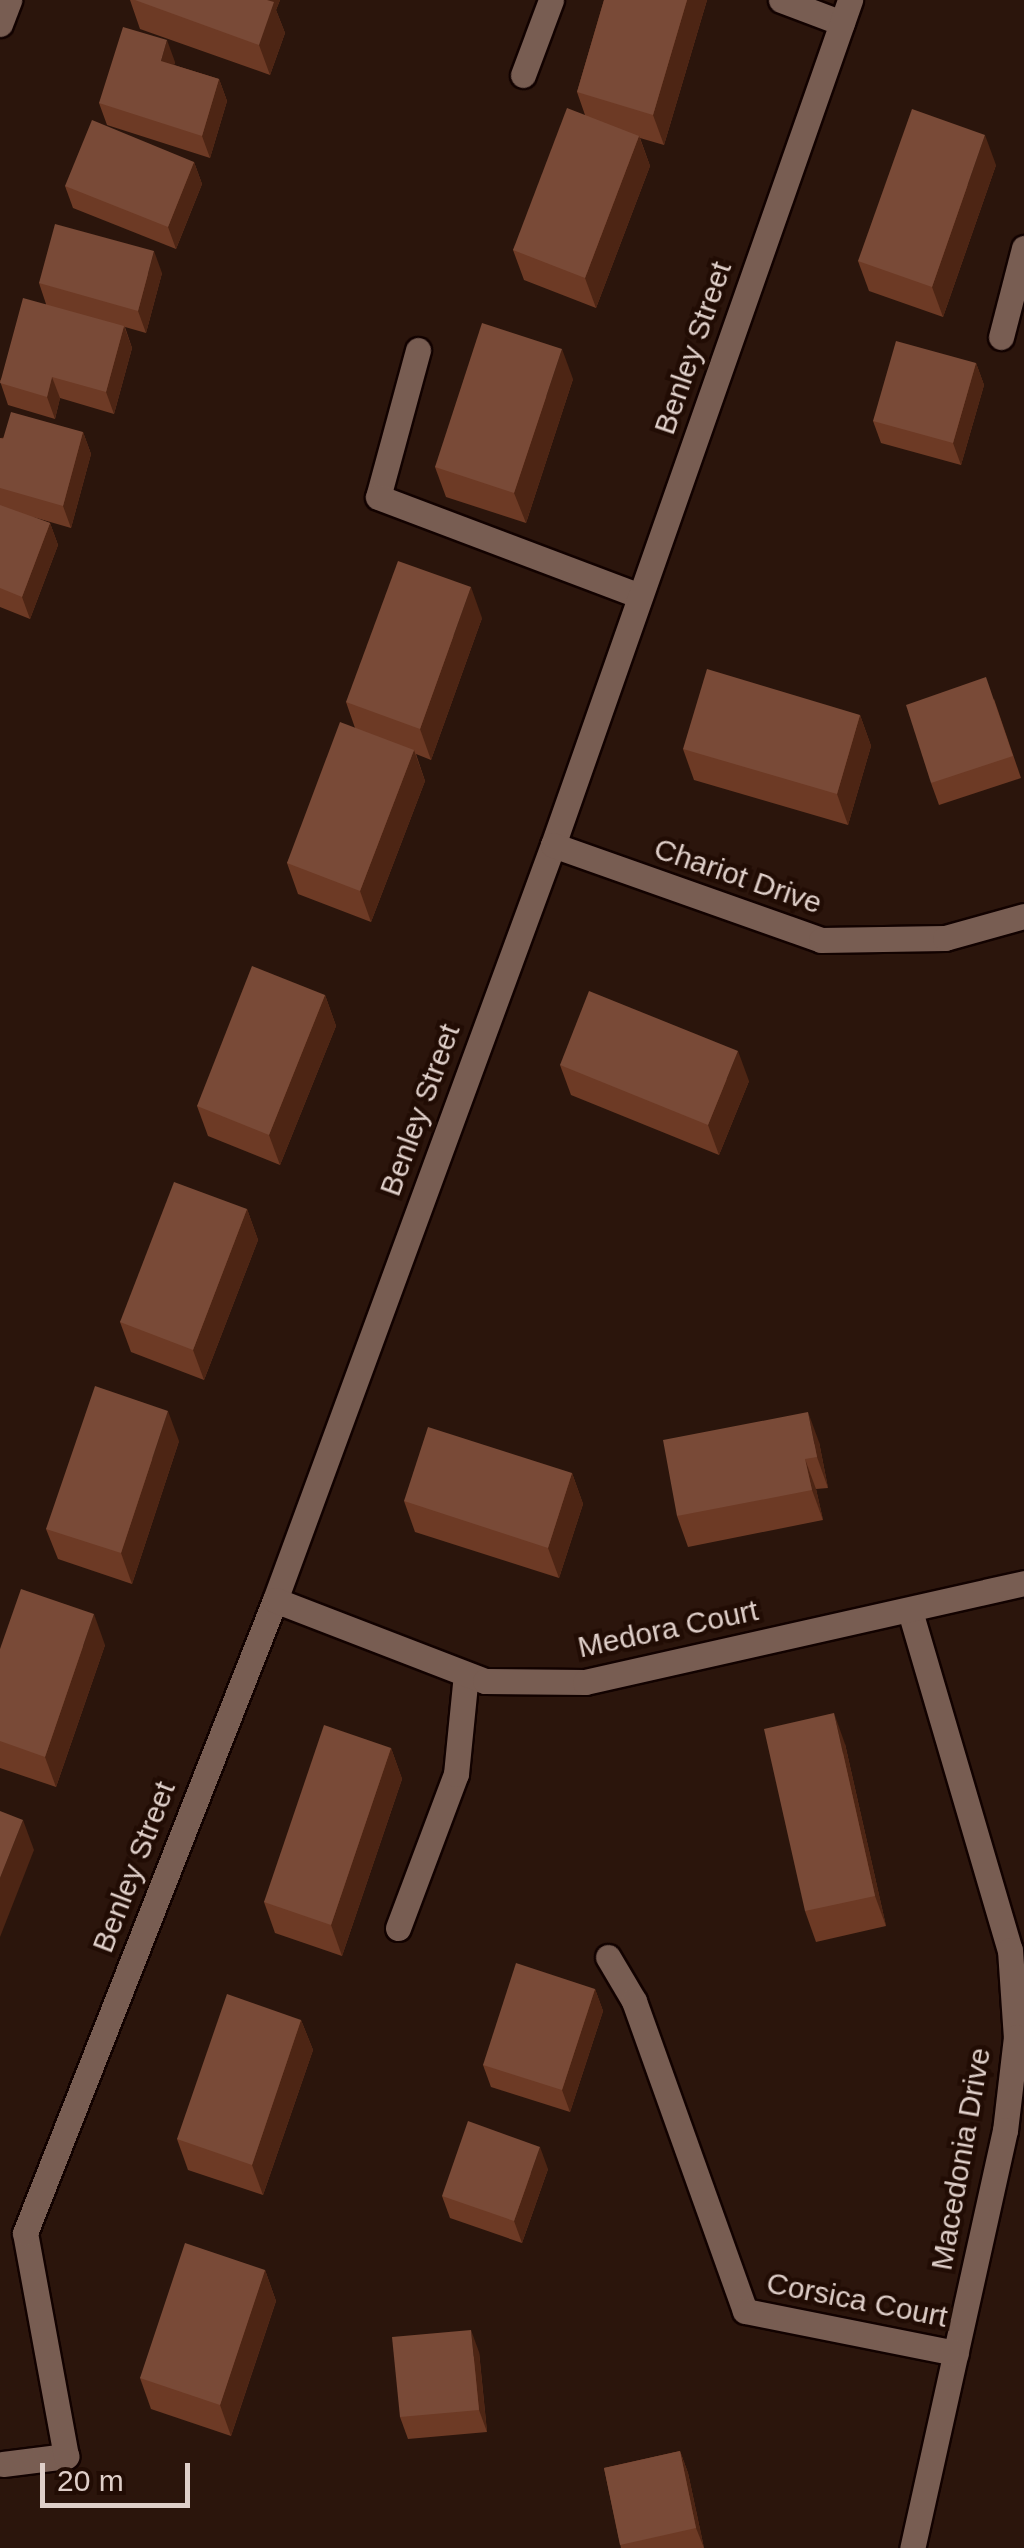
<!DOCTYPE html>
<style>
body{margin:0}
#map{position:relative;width:1024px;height:2548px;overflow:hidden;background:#2b150c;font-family:Arial,sans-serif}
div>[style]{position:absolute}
.roads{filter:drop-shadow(2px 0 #120200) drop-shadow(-2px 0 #120200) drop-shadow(0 2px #120200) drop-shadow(0 -2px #120200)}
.service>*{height:25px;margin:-12.5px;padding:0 12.5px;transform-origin:12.5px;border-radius:12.5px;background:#785d52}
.minor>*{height:25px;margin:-12.5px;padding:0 12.5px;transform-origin:12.5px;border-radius:12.5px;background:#785d52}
.wall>*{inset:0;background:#6d3a25}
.shaded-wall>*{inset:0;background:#4d2514}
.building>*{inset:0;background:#794a37}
span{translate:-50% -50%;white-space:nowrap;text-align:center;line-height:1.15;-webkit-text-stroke:9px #210c04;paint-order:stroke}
.street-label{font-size:30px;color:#dfcfc9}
.scale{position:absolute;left:40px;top:2463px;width:150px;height:45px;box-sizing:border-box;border:5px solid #dfcfc9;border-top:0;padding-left:12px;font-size:30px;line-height:35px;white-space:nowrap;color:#dfcfc9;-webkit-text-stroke:8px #210c04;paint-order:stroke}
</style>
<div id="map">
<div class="roads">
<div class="service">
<i style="left:781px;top:0;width:65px;rotate:20.7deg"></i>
<i style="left:523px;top:75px;width:80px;rotate:-69.5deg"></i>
<i style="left:1001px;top:337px;width:92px;rotate:-75.5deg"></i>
<i style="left:418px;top:350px;width:152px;rotate:105.2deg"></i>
<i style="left:378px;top:497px;width:280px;rotate:20.7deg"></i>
<i style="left:910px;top:1611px;width:353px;rotate:73.6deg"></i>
<i style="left:1010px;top:1950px;width:87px;rotate:86.1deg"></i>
<i style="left:1016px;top:2037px;width:94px;rotate:96.7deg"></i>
<i style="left:1005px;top:2130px;width:428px;rotate:102.5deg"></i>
<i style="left:398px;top:1928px;width:165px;rotate:-69.4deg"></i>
<i style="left:456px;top:1774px;width:100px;rotate:-84.3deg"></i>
<i style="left:608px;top:1957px;width:51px;rotate:59.4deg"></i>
<i style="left:634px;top:2001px;width:329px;rotate:70.3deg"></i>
<i style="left:745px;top:2311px;width:215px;rotate:11.3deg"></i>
<i style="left:3px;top:2464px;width:64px;rotate:-7.2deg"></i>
<i style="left:66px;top:2456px;width:227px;rotate:-100.4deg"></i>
<i style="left:25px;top:2233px;width:681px;rotate:-68.45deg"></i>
<i style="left:275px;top:1600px;width:805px;rotate:-69.79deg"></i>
<i style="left:553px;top:845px;width:896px;rotate:-70.63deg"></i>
</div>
<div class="minor">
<i style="left:0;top:24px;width:26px;rotate:-69deg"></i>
<i style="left:553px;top:845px;width:284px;rotate:19.5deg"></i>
<i style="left:821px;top:940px;width:124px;rotate:-0.9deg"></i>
<i style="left:945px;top:938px;width:82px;rotate:-15.6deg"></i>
<i style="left:275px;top:1600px;width:225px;rotate:21.1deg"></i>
<i style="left:485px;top:1681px;width:100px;rotate:0.6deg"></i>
<i style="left:585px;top:1682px;width:450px;rotate:-12.7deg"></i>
</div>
</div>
<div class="wall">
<i style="clip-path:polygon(130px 0,280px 0,276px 10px,285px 33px,270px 75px,140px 29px)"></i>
<i style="clip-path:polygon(604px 0,707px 0,664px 145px,640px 138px,650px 166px,596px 308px,524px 280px,513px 250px,585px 115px,577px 92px)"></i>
<i style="clip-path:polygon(175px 62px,174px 65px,219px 79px,227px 101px,210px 158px,107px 125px,99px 103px)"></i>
<i style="clip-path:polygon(194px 162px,202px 184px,176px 249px,73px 208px,65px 186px)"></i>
<i style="clip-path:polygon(996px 165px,943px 317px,869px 291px,858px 261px)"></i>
<i style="clip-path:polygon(162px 273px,146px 333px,125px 327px,132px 348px,114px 414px,60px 398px,55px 419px,8px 405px,0 381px,46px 304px,39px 283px)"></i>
<i style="clip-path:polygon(976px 363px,984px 385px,961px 465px,881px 443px,873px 421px)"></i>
<i style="clip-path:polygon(573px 379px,526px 523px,446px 497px,435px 467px)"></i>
<i style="clip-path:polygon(83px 432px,91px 454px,71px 528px,33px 517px,50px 523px,58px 545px,30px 619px,0 607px,0 438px)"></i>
<i style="clip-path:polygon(482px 618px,431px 760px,416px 754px,425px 781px,371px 922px,298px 894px,287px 863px,355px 728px,346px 702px)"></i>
<i style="clip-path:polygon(994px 699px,1021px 778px,939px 805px,931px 783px)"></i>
<i style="clip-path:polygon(860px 715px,871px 746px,848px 825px,694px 780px,683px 749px)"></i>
<i style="clip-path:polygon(325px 995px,336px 1026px,280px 1165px,208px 1136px,197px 1106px)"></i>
<i style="clip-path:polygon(560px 1065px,749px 1081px,719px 1155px,571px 1095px)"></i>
<i style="clip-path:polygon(247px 1209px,258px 1240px,204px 1380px,131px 1352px,120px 1322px)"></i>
<i style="clip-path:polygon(179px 1441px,132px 1584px,58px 1559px,46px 1529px)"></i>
<i style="clip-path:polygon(819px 1442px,828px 1488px,816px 1489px,823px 1520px,688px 1547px,677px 1516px)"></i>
<i style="clip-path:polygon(572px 1473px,583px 1504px,559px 1578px,415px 1532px,404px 1501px)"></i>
<i style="clip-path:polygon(105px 1645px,56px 1787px,0 1768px,0 1649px)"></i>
<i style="clip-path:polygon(845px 1744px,886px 1926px,816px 1942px,805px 1911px)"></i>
<i style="clip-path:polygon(391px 1748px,402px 1779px,342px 1956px,275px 1933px,264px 1902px)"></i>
<i style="clip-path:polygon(595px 1989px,603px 2011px,570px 2112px,491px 2087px,483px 2065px)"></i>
<i style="clip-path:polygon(301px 2020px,313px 2050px,263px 2195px,188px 2170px,177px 2139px)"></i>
<i style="clip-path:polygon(548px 2169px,522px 2243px,450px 2218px,442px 2196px)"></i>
<i style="clip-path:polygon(265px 2270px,276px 2301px,231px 2436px,151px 2409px,140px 2378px)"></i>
<i style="clip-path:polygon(479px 2352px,487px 2432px,408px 2439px,400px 2417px)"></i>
<i style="clip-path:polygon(680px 2451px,688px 2473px,704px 2548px,621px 2548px,604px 2468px)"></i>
</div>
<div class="shaded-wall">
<i style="clip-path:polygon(260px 0,280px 0,276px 10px,285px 33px,270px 75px,259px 45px)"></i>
<i style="clip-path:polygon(687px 0,707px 0,664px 145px,653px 115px)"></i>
<i style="clip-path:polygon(167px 40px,175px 62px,169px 83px,161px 61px)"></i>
<i style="clip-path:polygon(219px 79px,227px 101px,210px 158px,202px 136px)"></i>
<i style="clip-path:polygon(985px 135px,996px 165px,943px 317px,932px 287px)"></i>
<i style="clip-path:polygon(639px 136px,650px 166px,596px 308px,585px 278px)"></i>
<i style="clip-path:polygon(194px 162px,202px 184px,176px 249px,168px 227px)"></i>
<i style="clip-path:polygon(154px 251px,162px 273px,146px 333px,138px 311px)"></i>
<i style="clip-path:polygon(124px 326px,132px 348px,114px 414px,106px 392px)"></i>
<i style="clip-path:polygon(562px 349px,573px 379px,526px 523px,514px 493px)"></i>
<i style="clip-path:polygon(976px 363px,984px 385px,961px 465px,953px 443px)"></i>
<i style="clip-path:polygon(52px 377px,60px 398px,55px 419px,47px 397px)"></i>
<i style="clip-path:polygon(83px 432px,91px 454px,71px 528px,63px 506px)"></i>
<i style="clip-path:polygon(50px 523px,58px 545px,30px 619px,22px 597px)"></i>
<i style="clip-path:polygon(471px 587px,482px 618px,431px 760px,420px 729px)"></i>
<i style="clip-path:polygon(860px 715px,871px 746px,848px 825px,837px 794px)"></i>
<i style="clip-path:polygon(414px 750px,425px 781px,371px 922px,360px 891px)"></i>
<i style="clip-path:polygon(325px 995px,336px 1026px,280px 1165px,269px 1135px)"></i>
<i style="clip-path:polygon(738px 1051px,749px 1081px,719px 1155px,708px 1125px)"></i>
<i style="clip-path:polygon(247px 1209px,258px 1240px,204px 1380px,193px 1350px)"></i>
<i style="clip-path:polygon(168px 1411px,179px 1441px,132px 1584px,121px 1553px)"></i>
<i style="clip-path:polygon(808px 1412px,819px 1442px,828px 1488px,817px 1457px)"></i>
<i style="clip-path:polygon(805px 1459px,816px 1489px,823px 1520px,812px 1490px)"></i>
<i style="clip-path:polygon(572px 1473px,583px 1504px,559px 1578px,548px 1548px)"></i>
<i style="clip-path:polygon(94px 1614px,105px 1645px,56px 1787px,45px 1757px)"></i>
<i style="clip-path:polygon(834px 1713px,845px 1744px,886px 1926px,875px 1896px)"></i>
<i style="clip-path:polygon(391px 1748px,402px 1779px,342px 1956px,331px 1925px)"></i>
<i style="clip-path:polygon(23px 1820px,34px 1850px,0 1937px,0 1878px)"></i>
<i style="clip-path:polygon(595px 1989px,603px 2011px,570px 2112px,562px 2090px)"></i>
<i style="clip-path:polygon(301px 2020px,313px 2050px,263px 2195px,252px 2165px)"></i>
<i style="clip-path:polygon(540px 2147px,548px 2169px,522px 2243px,514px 2221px)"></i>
<i style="clip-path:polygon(265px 2270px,276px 2301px,231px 2436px,220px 2405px)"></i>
<i style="clip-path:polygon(471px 2330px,479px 2352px,487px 2432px,479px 2410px)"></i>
<i style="clip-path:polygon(680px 2451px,688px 2473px,704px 2548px,696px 2528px)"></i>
</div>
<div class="building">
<i style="clip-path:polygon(135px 0,267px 0,274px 2px,259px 45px)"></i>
<i style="clip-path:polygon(604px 0,687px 0,653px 115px,577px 92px)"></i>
<i style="clip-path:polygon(123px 27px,167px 40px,161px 61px,219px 79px,202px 136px,99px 103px)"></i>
<i style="clip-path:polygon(567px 108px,639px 136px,585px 278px,513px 250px)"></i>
<i style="clip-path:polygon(912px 109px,985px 135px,932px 287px,858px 261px)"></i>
<i style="clip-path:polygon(92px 120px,194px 162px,168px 227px,65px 186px)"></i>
<i style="clip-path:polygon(55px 224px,154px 251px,138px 311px,39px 283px)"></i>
<i style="clip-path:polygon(23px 298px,124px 326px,106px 392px,52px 377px,47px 397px,0 383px)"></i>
<i style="clip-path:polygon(482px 323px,562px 349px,514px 493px,435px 467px)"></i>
<i style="clip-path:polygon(896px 341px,976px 363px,953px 443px,873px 421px)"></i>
<i style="clip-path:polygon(11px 412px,83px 432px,63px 506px,0 488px,0 438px,3px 439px)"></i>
<i style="clip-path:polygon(0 505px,50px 523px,22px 597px,0 588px)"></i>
<i style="clip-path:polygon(398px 561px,471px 587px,420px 729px,346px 702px)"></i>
<i style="clip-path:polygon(707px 669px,860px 715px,837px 794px,683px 749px)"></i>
<i style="clip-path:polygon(986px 677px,1013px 756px,931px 783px,906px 705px)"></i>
<i style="clip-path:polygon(340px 722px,414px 750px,360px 891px,287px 863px)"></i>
<i style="clip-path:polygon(252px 966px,325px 995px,269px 1135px,197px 1106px)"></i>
<i style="clip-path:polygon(589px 991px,738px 1051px,708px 1125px,560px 1065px)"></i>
<i style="clip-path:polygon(174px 1182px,247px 1209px,193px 1350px,120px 1322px)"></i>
<i style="clip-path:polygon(95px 1386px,168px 1411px,121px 1553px,46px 1529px)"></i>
<i style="clip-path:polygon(808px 1412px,817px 1457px,805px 1459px,812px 1490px,677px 1516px,663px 1440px)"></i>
<i style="clip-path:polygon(428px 1427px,572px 1473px,548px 1548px,404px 1501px)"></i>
<i style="clip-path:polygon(21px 1589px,94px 1614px,45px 1757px,0 1741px,0 1649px)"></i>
<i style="clip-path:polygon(834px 1713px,875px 1896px,805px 1911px,764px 1729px)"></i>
<i style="clip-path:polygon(324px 1725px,391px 1748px,331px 1925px,264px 1902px)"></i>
<i style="clip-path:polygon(0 1811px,23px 1820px,0 1878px)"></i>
<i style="clip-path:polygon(516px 1963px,595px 1989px,562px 2090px,483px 2065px)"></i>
<i style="clip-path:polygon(227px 1994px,301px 2020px,252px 2165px,177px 2139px)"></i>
<i style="clip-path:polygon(468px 2121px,540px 2147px,514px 2221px,442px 2196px)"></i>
<i style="clip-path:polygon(185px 2243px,265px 2270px,220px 2405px,140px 2378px)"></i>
<i style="clip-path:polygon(471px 2330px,479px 2410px,400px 2417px,392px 2337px)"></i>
<i style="clip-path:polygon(680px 2451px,696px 2528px,620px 2545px,604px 2468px)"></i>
</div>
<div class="street-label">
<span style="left:693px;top:348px;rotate:-71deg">Benley Street</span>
<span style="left:738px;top:876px;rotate:19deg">Chariot Drive</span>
<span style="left:420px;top:1110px;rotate:-70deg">Benley Street</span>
<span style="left:668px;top:1629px;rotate:-12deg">Medora Court</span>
<span style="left:134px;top:1867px;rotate:-69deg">Benley Street</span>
<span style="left:961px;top:2159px;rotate:-80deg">Macedonia Drive</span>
<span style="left:857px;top:2300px;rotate:11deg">Corsica Court</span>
</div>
<div class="scale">20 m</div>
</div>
